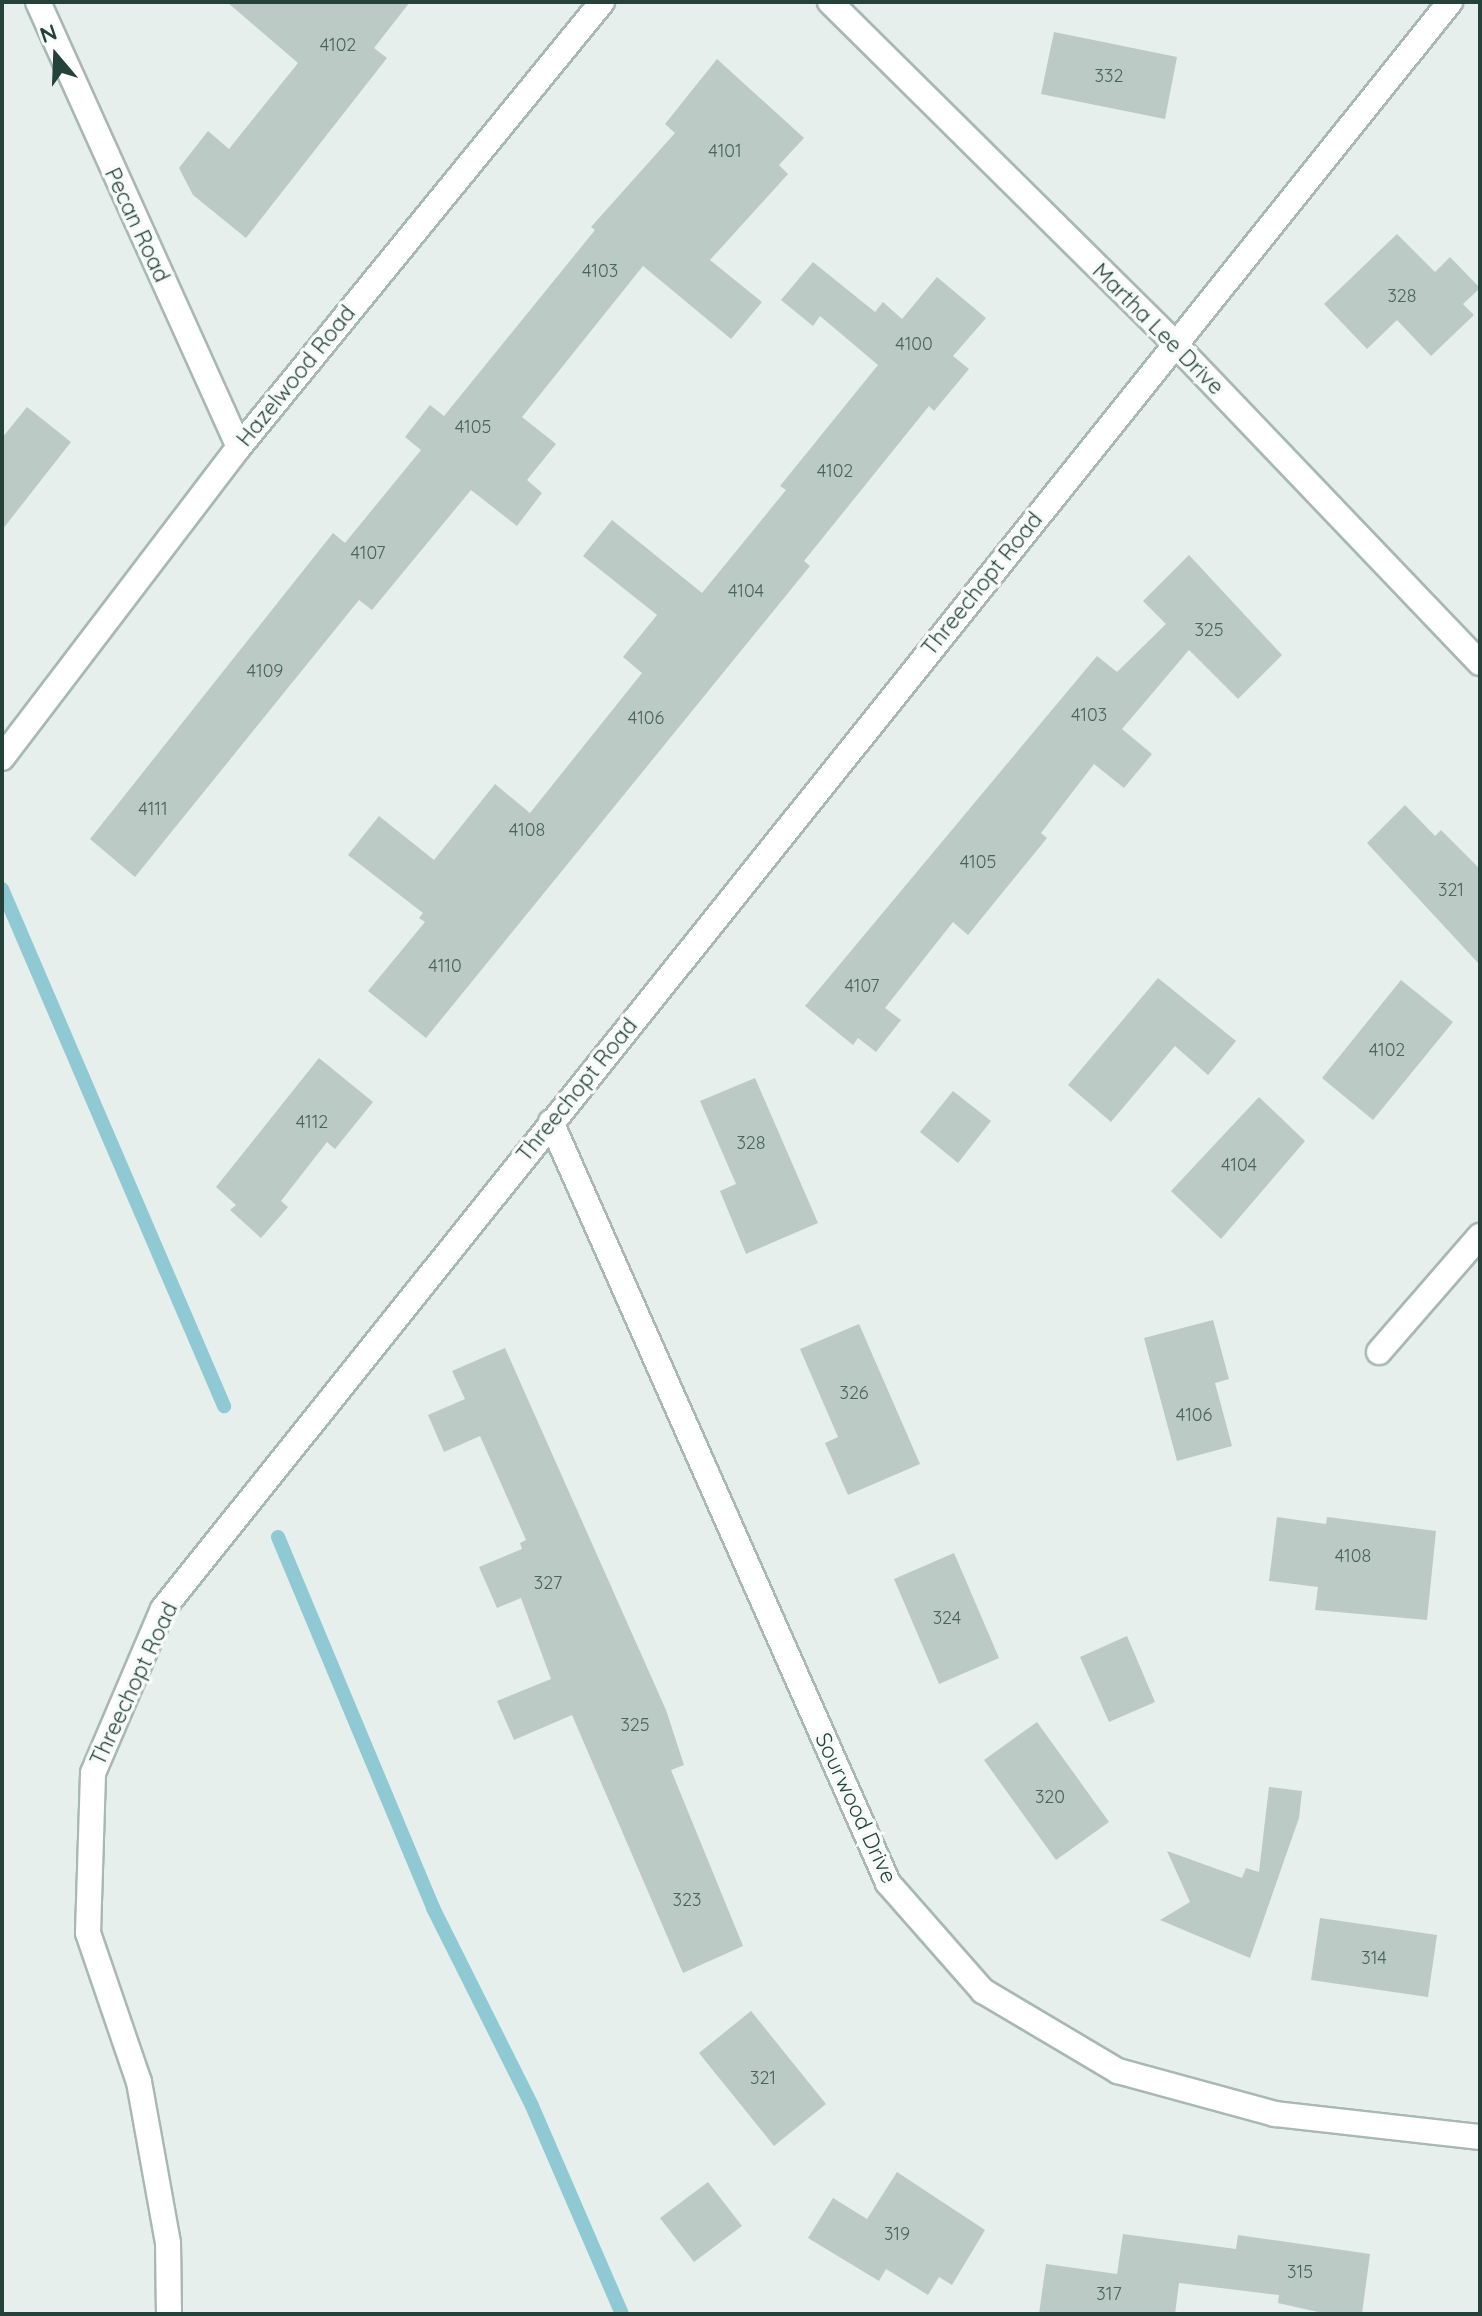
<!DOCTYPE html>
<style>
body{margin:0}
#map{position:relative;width:1482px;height:2316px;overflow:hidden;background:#e6efeb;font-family:Quicksand,sans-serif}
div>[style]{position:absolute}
.stream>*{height:14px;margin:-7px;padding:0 7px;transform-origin:7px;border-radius:7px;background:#8ec9d4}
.building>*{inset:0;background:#bbcac4}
.roads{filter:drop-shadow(2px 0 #a8b8b2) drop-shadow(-2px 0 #a8b8b2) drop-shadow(0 2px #a8b8b2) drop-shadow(0 -2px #a8b8b2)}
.minor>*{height:24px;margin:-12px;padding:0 12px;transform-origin:12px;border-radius:12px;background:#fff}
span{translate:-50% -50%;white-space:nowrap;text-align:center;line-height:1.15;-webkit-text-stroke:7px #f7fbf9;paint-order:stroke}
.number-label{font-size:18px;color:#4a645c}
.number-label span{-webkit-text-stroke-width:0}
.street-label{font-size:22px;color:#24423a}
.frame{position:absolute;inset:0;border:4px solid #24423a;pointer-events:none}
.north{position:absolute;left:16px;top:16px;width:80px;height:80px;-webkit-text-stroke:6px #f7fbf9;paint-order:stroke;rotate:341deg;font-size:22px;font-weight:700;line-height:32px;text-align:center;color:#24423a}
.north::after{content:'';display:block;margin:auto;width:28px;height:36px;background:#24423a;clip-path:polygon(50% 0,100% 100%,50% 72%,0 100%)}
</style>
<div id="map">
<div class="stream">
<i style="left:2px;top:889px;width:563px;rotate:66.76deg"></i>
<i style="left:278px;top:1537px;width:402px;rotate:67.3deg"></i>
<i style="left:433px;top:1908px;width:221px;rotate:63.4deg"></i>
<i style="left:532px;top:2106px;width:227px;rotate:66.6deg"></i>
</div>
<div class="building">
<i style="clip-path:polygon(227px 2px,410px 2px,374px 48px,387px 58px,246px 238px,193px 195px,179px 168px,208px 131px,229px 149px,298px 63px)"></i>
<i style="clip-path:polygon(1054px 32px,1177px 57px,1165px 119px,1041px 94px)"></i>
<i style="clip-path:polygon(717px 59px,804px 138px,779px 165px,788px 174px,710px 260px,762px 302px,731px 339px,643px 266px,522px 417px,556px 444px,527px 480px,542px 493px,517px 526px,471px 490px,372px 610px,359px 600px,135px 877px,90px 839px,333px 533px,345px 543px,421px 450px,405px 437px,430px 405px,444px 416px,595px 230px,591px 227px,675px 133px,665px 124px)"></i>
<i style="clip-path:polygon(1397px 234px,1435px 272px,1450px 257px,1480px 288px,1463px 304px,1474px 315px,1431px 356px,1397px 320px,1367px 349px,1324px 304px)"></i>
<i style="clip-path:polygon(813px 262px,875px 312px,883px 302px,902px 319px,937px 277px,986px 318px,953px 356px,969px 369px,934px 411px,929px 406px,804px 561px,810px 566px,426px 1038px,368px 991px,425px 922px,419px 918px,423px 913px,348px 855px,379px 816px,434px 860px,495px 784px,530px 813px,642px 673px,623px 657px,657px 615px,583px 556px,612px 520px,702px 593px,786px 490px,780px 486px,878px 365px,820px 316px,813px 326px,781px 300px)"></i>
<i style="clip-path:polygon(27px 407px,71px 442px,2px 530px,2px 438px)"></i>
<i style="clip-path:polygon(1189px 555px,1282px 655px,1238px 699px,1189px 650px,1122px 729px,1152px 754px,1124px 788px,1094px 764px,1041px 833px,1047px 838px,968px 935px,953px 922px,885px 1008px,901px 1020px,876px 1052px,858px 1038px,853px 1045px,805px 1006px,1097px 656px,1117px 672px,1166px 624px,1143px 601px)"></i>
<i style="clip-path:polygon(1405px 805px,1435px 836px,1441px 830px,1480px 869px,1480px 965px,1367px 843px)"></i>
<i style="clip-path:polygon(1158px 978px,1236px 1041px,1208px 1075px,1175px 1046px,1111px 1122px,1068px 1085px)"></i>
<i style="clip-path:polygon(1401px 980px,1453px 1022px,1373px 1120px,1322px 1078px)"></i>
<i style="clip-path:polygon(319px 1058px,373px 1102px,335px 1149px,327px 1142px,281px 1201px,288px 1207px,261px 1238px,230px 1210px,236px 1205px,216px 1187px)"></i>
<i style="clip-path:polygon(755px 1078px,818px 1223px,746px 1254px,720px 1191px,736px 1184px,700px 1101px)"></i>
<i style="clip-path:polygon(953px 1091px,991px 1121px,958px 1163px,920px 1132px)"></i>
<i style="clip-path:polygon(1259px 1097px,1305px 1141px,1221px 1239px,1171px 1191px)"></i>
<i style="clip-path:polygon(1213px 1320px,1229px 1379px,1215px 1383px,1232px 1446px,1177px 1461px,1144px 1338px)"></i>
<i style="clip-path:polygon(859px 1324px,920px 1464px,848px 1495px,825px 1443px,838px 1437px,800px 1349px)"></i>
<i style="clip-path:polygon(505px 1348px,666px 1710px,684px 1765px,671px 1770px,743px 1946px,683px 1973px,572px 1715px,514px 1740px,497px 1701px,551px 1679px,521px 1598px,497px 1608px,479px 1567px,522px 1549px,520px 1543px,526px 1540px,480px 1436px,444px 1452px,428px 1415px,465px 1399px,452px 1371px)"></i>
<i style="clip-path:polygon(1277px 1517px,1326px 1524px,1327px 1517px,1436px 1531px,1427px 1620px,1315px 1610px,1318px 1587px,1269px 1581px)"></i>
<i style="clip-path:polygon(954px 1553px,999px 1658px,939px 1684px,894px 1579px)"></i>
<i style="clip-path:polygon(1127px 1636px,1155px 1702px,1109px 1722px,1080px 1657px)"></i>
<i style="clip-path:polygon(1037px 1722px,1109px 1822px,1056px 1860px,984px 1760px)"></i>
<i style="clip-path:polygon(1269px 1787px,1302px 1791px,1299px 1818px,1250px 1958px,1160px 1920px,1190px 1902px,1167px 1851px,1242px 1878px,1246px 1868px,1259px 1872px)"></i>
<i style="clip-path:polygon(1320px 1918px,1437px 1935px,1428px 1997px,1311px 1980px)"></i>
<i style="clip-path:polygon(751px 2011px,826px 2104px,774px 2146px,699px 2053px)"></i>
<i style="clip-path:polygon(897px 2172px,985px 2230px,952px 2285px,939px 2277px,928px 2295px,886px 2269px,879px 2281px,808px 2238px,833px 2198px,867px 2219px)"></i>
<i style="clip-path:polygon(708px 2182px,742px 2226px,694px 2262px,660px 2218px)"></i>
<i style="clip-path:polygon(1123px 2234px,1236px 2249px,1238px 2235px,1370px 2254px,1362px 2314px,1327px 2314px,1278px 2303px,1279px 2295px,1179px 2283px,1175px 2314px,1039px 2314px,1046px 2264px,1117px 2274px)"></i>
</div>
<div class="roads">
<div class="minor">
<i style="left:38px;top:2px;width:488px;rotate:65.7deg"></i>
<i style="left:830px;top:2px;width:486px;rotate:44.7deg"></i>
<i style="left:1175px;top:344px;width:441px;rotate:46.3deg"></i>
<i style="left:2px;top:758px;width:391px;rotate:-52.7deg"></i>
<i style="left:239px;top:447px;width:574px;rotate:-50.79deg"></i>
<i style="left:551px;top:1122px;width:832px;rotate:66.11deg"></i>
<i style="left:888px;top:1883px;width:144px;rotate:48.7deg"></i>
<i style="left:983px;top:1991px;width:157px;rotate:30.7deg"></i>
<i style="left:1118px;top:2071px;width:163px;rotate:15.3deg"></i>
<i style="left:1275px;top:2114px;width:206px;rotate:6.4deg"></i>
<i style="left:1379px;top:1352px;width:154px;rotate:-49deg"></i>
<i style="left:169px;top:2314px;width:71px;rotate:-90.8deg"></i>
<i style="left:168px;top:2243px;width:164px;rotate:-100.2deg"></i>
<i style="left:139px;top:2082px;width:157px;rotate:-108.9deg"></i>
<i style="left:88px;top:1933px;width:160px;rotate:-88.2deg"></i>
<i style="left:93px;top:1773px;width:178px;rotate:-66.9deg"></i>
<i style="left:163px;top:1609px;width:2059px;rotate:-51.31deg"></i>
</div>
</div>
<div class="number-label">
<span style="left:338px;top:45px">4102</span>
<span style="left:1109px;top:76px">332</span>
<span style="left:725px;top:151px">4101</span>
<span style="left:600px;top:271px">4103</span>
<span style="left:1402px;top:296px">328</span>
<span style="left:914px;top:344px">4100</span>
<span style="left:473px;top:427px">4105</span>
<span style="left:835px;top:471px">4102</span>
<span style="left:368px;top:553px">4107</span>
<span style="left:746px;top:591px">4104</span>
<span style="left:1209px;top:630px">325</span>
<span style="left:265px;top:671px">4109</span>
<span style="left:1089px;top:715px">4103</span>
<span style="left:646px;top:718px">4106</span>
<span style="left:153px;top:809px">4111</span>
<span style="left:527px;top:830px">4108</span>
<span style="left:978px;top:862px">4105</span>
<span style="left:1451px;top:890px">321</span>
<span style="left:445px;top:966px">4110</span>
<span style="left:862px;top:986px">4107</span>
<span style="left:1387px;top:1050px">4102</span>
<span style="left:312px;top:1122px">4112</span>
<span style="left:751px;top:1143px">328</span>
<span style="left:1239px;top:1165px">4104</span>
<span style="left:854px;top:1393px">326</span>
<span style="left:1194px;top:1415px">4106</span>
<span style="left:1353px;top:1556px">4108</span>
<span style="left:548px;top:1583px">327</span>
<span style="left:947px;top:1618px">324</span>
<span style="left:635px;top:1725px">325</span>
<span style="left:1050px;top:1797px">320</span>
<span style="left:687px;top:1900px">323</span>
<span style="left:1374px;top:1958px">314</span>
<span style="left:763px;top:2078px">321</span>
<span style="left:897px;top:2234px">319</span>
<span style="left:1300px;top:2272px">315</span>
<span style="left:1109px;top:2294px">317</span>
</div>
<div class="street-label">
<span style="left:137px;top:225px;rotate:65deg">Pecan Road</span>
<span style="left:1158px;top:329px;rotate:45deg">Martha Lee Drive</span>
<span style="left:296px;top:376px;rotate:-51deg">Hazelwood Road</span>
<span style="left:982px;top:584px;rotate:-51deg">Threechopt Road</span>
<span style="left:577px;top:1090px;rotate:-51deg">Threechopt Road</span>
<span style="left:134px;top:1684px;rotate:-65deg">Threechopt Road</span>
<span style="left:856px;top:1808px;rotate:65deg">Sourwood Drive</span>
</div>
<div class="frame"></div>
<div class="north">N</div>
</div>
